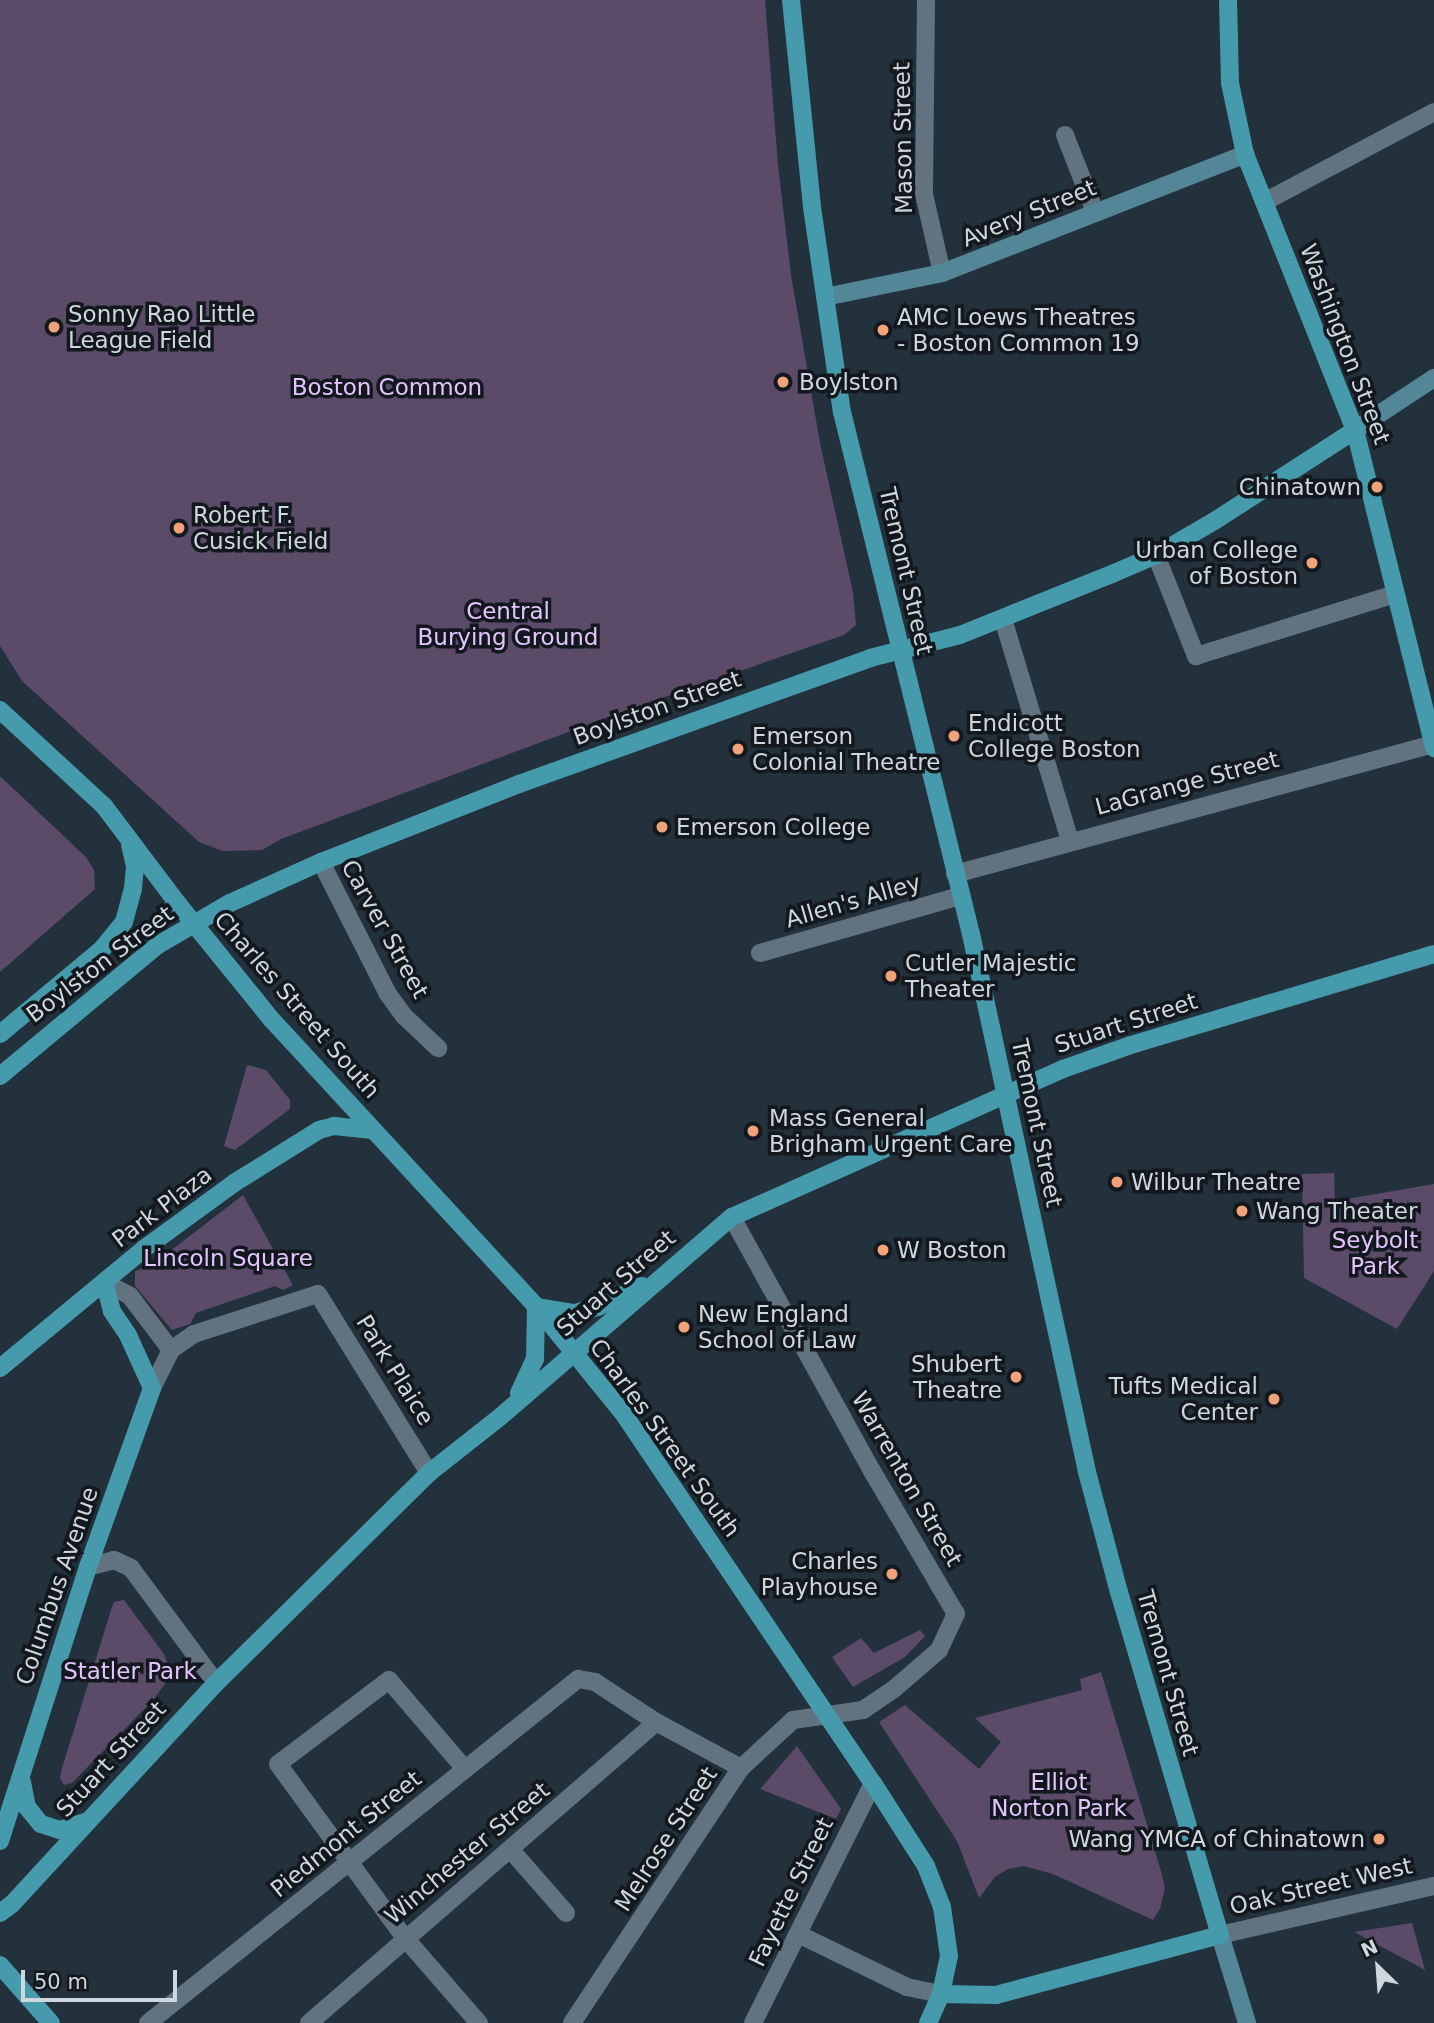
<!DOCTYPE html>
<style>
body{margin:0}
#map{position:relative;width:1434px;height:2023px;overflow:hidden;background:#23313c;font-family:"DejaVu Sans",sans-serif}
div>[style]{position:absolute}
.green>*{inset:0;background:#5b4a68}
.minor>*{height:18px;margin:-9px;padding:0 9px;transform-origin:9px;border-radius:9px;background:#62727f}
.secondary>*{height:18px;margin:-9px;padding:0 9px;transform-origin:9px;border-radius:9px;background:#538696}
.primary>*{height:18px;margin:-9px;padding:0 9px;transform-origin:9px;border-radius:9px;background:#459aac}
.dots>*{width:19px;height:19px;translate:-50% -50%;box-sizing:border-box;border:4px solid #12181d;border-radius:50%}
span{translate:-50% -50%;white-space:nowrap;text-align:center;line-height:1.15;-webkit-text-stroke:7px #12181d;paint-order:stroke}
.street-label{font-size:23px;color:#ced7de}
.poi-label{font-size:23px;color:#ced7de}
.left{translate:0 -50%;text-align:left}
.right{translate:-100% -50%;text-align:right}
.park-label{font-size:23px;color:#e3c4fd}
.north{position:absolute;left:1343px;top:1932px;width:70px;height:70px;-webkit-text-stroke:5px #12181d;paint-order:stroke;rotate:335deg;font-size:19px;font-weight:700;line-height:28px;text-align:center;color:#ced7de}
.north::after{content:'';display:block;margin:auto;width:24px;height:32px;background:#ced7de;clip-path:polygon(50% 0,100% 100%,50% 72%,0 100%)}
.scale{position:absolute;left:21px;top:1970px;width:156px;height:32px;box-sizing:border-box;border:4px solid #ced7de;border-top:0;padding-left:9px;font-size:21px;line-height:24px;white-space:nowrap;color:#ced7de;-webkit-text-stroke:5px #12181d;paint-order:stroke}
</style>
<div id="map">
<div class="green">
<i style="clip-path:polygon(0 0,765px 0,778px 165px,791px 275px,820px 443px,853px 592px,856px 625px,844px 635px,630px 709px,281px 839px,262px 850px,223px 851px,199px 842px,22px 681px,0 646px)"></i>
<i style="clip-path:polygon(0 776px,86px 857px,94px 870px,95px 889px,0 972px)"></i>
<i style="clip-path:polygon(247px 1065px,266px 1070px,290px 1100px,290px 1109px,235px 1150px,224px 1146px)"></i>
<i style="clip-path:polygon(1334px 1173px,1335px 1201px,1434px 1184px,1434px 1271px,1397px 1329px,1304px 1278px,1302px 1174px)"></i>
<i style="clip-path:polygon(243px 1195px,293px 1285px,283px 1290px,275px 1286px,196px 1313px,190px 1324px,172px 1330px,135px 1286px,135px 1271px,152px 1265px)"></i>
<i style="clip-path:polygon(124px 1600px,164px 1654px,169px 1669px,167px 1681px,154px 1699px,72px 1783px,64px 1785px,60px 1778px,62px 1768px,111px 1610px,114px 1602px)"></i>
<i style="clip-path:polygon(920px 1630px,925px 1636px,905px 1657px,853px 1687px,832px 1657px,861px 1638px,874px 1653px)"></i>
<i style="clip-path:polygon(1101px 1672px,1161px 1871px,1165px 1888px,1160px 1909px,1153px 1920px,1053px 1874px,1024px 1866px,1008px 1869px,995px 1877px,979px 1898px,957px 1841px,879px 1722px,905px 1705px,979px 1769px,1001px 1742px,975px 1718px,1082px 1690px,1080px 1679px)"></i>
<i style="clip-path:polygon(797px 1746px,841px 1809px,836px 1819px,760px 1789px)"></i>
<i style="clip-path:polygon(1412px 1923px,1425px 1970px,1354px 1932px)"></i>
</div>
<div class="minor">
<i style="left:926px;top:0;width:194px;rotate:90.6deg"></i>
<i style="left:924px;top:194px;width:81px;rotate:77.2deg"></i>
<i style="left:1065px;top:135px;width:83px;rotate:68.7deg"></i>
<i style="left:1264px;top:202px;width:192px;rotate:-27.9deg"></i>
<i style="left:1156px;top:555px;width:109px;rotate:68.4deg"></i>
<i style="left:1196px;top:656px;width:208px;rotate:-17.3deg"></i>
<i style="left:1003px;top:619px;width:232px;rotate:73.2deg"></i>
<i style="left:321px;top:862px;width:148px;rotate:63.1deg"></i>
<i style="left:388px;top:994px;width:27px;rotate:54deg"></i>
<i style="left:404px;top:1016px;width:47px;rotate:43.3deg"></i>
<i style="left:955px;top:874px;width:495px;rotate:-15.2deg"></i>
<i style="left:760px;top:953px;width:208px;rotate:-15.9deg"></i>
<i style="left:104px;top:1282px;width:30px;rotate:28deg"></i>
<i style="left:130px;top:1296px;width:68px;rotate:52.8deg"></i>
<i style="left:152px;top:1388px;width:42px;rotate:-63.4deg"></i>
<i style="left:171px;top:1350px;width:28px;rotate:-35deg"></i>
<i style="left:194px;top:1334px;width:130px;rotate:-17.9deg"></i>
<i style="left:318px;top:1294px;width:211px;rotate:58.2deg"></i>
<i style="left:88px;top:1567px;width:27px;rotate:-15deg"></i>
<i style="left:114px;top:1560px;width:19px;rotate:25deg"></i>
<i style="left:131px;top:1568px;width:143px;rotate:53.5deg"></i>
<i style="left:465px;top:1769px;width:117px;rotate:-130.5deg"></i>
<i style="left:389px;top:1680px;width:139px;rotate:142.9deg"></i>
<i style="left:278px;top:1764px;width:215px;rotate:53.9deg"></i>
<i style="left:405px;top:1938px;width:113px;rotate:49deg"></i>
<i style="left:510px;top:1849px;width:85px;rotate:48.8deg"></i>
<i style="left:798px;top:1934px;width:121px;rotate:25.9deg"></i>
<i style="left:907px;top:1987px;width:35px;rotate:12deg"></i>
<i style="left:1220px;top:1935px;width:220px;rotate:-12.9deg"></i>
<i style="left:148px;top:2023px;width:551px;rotate:-38.66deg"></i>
<i style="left:578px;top:1679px;width:17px;rotate:10deg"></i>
<i style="left:595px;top:1682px;width:73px;rotate:33.3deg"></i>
<i style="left:656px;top:1722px;width:97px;rotate:28.4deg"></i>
<i style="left:309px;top:2023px;width:459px;rotate:-40.9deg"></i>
<i style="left:572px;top:2023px;width:306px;rotate:-56.5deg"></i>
<i style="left:741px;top:1768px;width:71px;rotate:-42.7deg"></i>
<i style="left:793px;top:1720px;width:71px;rotate:-8.1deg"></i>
<i style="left:863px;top:1710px;width:37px;rotate:-34deg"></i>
<i style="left:894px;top:1689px;width:60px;rotate:-40.9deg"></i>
<i style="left:939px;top:1650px;width:40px;rotate:-65deg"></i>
<i style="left:956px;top:1614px;width:166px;rotate:-120.4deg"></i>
<i style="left:872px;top:1471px;width:290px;rotate:-118.9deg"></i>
<i style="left:753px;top:2023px;width:268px;rotate:-63.4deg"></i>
</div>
<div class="secondary">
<i style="left:825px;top:297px;width:119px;rotate:-11.6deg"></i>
<i style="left:942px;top:273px;width:326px;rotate:-21.4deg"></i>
<i style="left:1355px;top:430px;width:95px;rotate:-33.4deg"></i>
<i style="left:1220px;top:1935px;width:92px;rotate:72.9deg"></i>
</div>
<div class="primary">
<i style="left:791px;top:0;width:208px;rotate:84.2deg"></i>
<i style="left:812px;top:207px;width:207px;rotate:81.7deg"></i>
<i style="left:842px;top:412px;width:538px;rotate:76.12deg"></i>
<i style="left:971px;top:934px;width:550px;rotate:77.83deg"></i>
<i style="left:1087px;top:1472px;width:124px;rotate:75.1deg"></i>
<i style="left:1119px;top:1592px;width:358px;rotate:73.6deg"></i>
<i style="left:1220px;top:1935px;width:232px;rotate:165deg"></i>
<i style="left:996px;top:1995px;width:55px;rotate:-179deg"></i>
<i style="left:1228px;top:0;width:83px;rotate:88.6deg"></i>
<i style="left:1230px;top:83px;width:73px;rotate:78.1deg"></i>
<i style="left:1245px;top:154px;width:297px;rotate:68.3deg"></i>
<i style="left:1355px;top:430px;width:328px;rotate:76deg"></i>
<i style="left:0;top:710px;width:142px;rotate:42.7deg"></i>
<i style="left:104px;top:806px;width:123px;rotate:52.9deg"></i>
<i style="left:178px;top:904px;width:149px;rotate:51deg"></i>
<i style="left:272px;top:1020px;width:389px;rotate:47.3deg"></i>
<i style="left:536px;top:1306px;width:138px;rotate:50.9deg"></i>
<i style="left:623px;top:1413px;width:447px;rotate:56deg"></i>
<i style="left:873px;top:1783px;width:98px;rotate:57.4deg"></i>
<i style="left:926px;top:1866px;width:44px;rotate:68.7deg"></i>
<i style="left:942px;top:1907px;width:49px;rotate:81.9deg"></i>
<i style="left:949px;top:1956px;width:39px;rotate:102deg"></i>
<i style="left:941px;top:1994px;width:32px;rotate:114deg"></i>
<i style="left:0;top:1034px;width:133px;rotate:-39.8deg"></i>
<i style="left:102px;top:949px;width:35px;rotate:-51deg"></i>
<i style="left:124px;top:922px;width:34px;rotate:-75deg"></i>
<i style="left:133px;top:889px;width:23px;rotate:-85deg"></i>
<i style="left:135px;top:866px;width:22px;rotate:-103deg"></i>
<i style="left:0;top:1076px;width:205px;rotate:-39.7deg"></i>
<i style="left:158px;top:945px;width:83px;rotate:-30.3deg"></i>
<i style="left:230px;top:903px;width:100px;rotate:-24.3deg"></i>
<i style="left:321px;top:862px;width:213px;rotate:-21.5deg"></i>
<i style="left:519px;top:784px;width:373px;rotate:-19.7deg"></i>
<i style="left:870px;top:658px;width:93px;rotate:-14.3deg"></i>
<i style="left:960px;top:635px;width:164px;rotate:-21.9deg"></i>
<i style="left:1112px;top:574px;width:48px;rotate:-23.4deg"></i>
<i style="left:1156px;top:555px;width:69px;rotate:-30.3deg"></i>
<i style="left:1216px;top:520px;width:166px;rotate:-32.9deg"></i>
<i style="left:536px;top:1307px;width:39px;rotate:9deg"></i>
<i style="left:575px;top:1313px;width:24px;rotate:-15deg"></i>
<i style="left:598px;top:1307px;width:49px;rotate:-25.5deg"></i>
<i style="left:0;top:1368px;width:188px;rotate:-39.6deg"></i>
<i style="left:145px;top:1248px;width:110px;rotate:-36.1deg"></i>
<i style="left:234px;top:1183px;width:100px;rotate:-31.9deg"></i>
<i style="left:319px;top:1130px;width:16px;rotate:-15deg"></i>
<i style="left:334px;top:1126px;width:39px;rotate:6deg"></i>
<i style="left:519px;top:1393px;width:38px;rotate:-65deg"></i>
<i style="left:535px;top:1359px;width:53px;rotate:-88.9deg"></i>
<i style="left:22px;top:1782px;width:25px;rotate:79deg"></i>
<i style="left:27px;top:1807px;width:22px;rotate:51deg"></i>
<i style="left:41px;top:1824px;width:20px;rotate:18deg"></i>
<i style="left:60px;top:1830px;width:26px;rotate:-18deg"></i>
<i style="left:0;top:1841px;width:288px;rotate:-72.2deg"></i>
<i style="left:88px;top:1567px;width:190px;rotate:-70.3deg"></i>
<i style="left:152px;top:1388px;width:58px;rotate:-114.4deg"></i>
<i style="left:128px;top:1335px;width:29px;rotate:-124deg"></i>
<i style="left:112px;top:1311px;width:30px;rotate:-105deg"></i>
<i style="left:0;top:1913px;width:15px;rotate:-37deg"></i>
<i style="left:12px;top:1904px;width:301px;rotate:-47.3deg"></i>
<i style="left:216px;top:1683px;width:299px;rotate:-44.6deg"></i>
<i style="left:429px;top:1473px;width:90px;rotate:-38.3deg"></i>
<i style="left:500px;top:1417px;width:306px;rotate:-40.8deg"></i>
<i style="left:732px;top:1217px;width:363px;rotate:-24.1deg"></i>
<i style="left:1063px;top:1069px;width:72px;rotate:-19.4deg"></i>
<i style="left:1131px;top:1045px;width:316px;rotate:-16.7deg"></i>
<i style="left:0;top:1965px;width:77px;rotate:48.7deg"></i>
</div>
<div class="dots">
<i style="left:54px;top:327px;background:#f0a27a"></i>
<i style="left:883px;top:330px;background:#f0a27a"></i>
<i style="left:783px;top:382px;background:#f0a27a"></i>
<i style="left:1377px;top:487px;background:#f0a27a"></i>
<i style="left:179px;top:528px;background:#f0a27a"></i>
<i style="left:1312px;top:563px;background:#f0a27a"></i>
<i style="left:954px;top:736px;background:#f0a27a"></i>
<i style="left:738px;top:749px;background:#f0a27a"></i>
<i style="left:662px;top:827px;background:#f0a27a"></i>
<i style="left:891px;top:976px;background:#f0a27a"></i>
<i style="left:753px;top:1131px;background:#f0a27a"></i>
<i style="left:1117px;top:1182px;background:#f0a27a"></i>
<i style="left:1242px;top:1211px;background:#f0a27a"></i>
<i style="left:883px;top:1250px;background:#f0a27a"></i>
<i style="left:684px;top:1327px;background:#f0a27a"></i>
<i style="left:1016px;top:1377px;background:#f0a27a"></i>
<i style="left:1274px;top:1399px;background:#f0a27a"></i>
<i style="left:892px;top:1574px;background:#f0a27a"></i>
<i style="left:1379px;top:1839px;background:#f0a27a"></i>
</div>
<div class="street-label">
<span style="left:903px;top:138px;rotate:-91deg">Mason Street</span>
<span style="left:1029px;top:213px;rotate:-22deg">Avery Street</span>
<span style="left:1345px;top:344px;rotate:69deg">Washington Street</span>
<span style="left:906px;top:571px;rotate:77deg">Tremont Street</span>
<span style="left:657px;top:708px;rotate:-20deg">Boylston Street</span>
<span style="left:1187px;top:783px;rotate:-15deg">LaGrange Street</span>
<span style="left:853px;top:901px;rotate:-16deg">Allen's Alley</span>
<span style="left:385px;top:929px;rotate:61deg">Carver Street</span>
<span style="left:100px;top:964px;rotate:-37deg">Boylston Street</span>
<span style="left:297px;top:1005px;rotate:49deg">Charles Street South</span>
<span style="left:1126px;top:1023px;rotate:-18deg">Stuart Street</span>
<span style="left:1037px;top:1123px;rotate:78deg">Tremont Street</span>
<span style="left:162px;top:1207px;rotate:-37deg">Park Plaza</span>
<span style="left:616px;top:1283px;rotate:-41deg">Stuart Street</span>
<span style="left:395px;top:1370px;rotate:58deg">Park Plaice</span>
<span style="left:665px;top:1438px;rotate:54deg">Charles Street South</span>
<span style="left:907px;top:1479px;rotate:60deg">Warrenton Street</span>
<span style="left:57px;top:1586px;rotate:-71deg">Columbus Avenue</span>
<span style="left:1168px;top:1673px;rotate:74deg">Tremont Street</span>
<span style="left:111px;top:1759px;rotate:-47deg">Stuart Street</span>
<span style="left:346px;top:1834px;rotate:-39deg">Piedmont Street</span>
<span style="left:666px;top:1839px;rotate:-57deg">Melrose Street</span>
<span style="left:467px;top:1853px;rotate:-40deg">Winchester Street</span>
<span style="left:1321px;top:1886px;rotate:-13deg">Oak Street West</span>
<span style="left:791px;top:1892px;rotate:-64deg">Fayette Street</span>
</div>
<div class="poi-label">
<span class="left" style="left:68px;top:327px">Sonny Rao Little<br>League Field</span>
<span class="left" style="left:897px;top:330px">AMC Loews Theatres<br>- Boston Common 19</span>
<span class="left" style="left:799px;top:382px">Boylston</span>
<span class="right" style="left:1361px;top:487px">Chinatown</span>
<span class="left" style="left:193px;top:528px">Robert F.<br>Cusick Field</span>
<span class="right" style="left:1298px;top:563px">Urban College<br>of Boston</span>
<span class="left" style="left:968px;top:736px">Endicott<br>College Boston</span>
<span class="left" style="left:752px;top:749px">Emerson<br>Colonial Theatre</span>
<span class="left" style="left:676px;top:827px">Emerson College</span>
<span class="left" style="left:905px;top:976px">Cutler Majestic<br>Theater</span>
<span class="left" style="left:769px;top:1131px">Mass General<br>Brigham Urgent Care</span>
<span class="left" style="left:1131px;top:1182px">Wilbur Theatre</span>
<span class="left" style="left:1256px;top:1211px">Wang Theater</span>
<span class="left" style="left:897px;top:1250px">W Boston</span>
<span class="left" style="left:698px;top:1327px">New England<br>School of Law</span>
<span class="right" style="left:1002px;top:1377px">Shubert<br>Theatre</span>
<span class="right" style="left:1258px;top:1399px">Tufts Medical<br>Center</span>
<span class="right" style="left:878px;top:1574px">Charles<br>Playhouse</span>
<span class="right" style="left:1365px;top:1839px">Wang YMCA of Chinatown</span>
</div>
<div class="park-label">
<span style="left:387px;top:387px">Boston Common</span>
<span style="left:508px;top:624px">Central<br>Burying Ground</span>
<span style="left:1375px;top:1253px">Seybolt<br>Park</span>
<span style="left:228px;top:1258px">Lincoln Square</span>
<span style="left:130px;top:1671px">Statler Park</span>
<span style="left:1059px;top:1795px">Elliot<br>Norton Park</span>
</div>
<div class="north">N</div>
<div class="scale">50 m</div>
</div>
